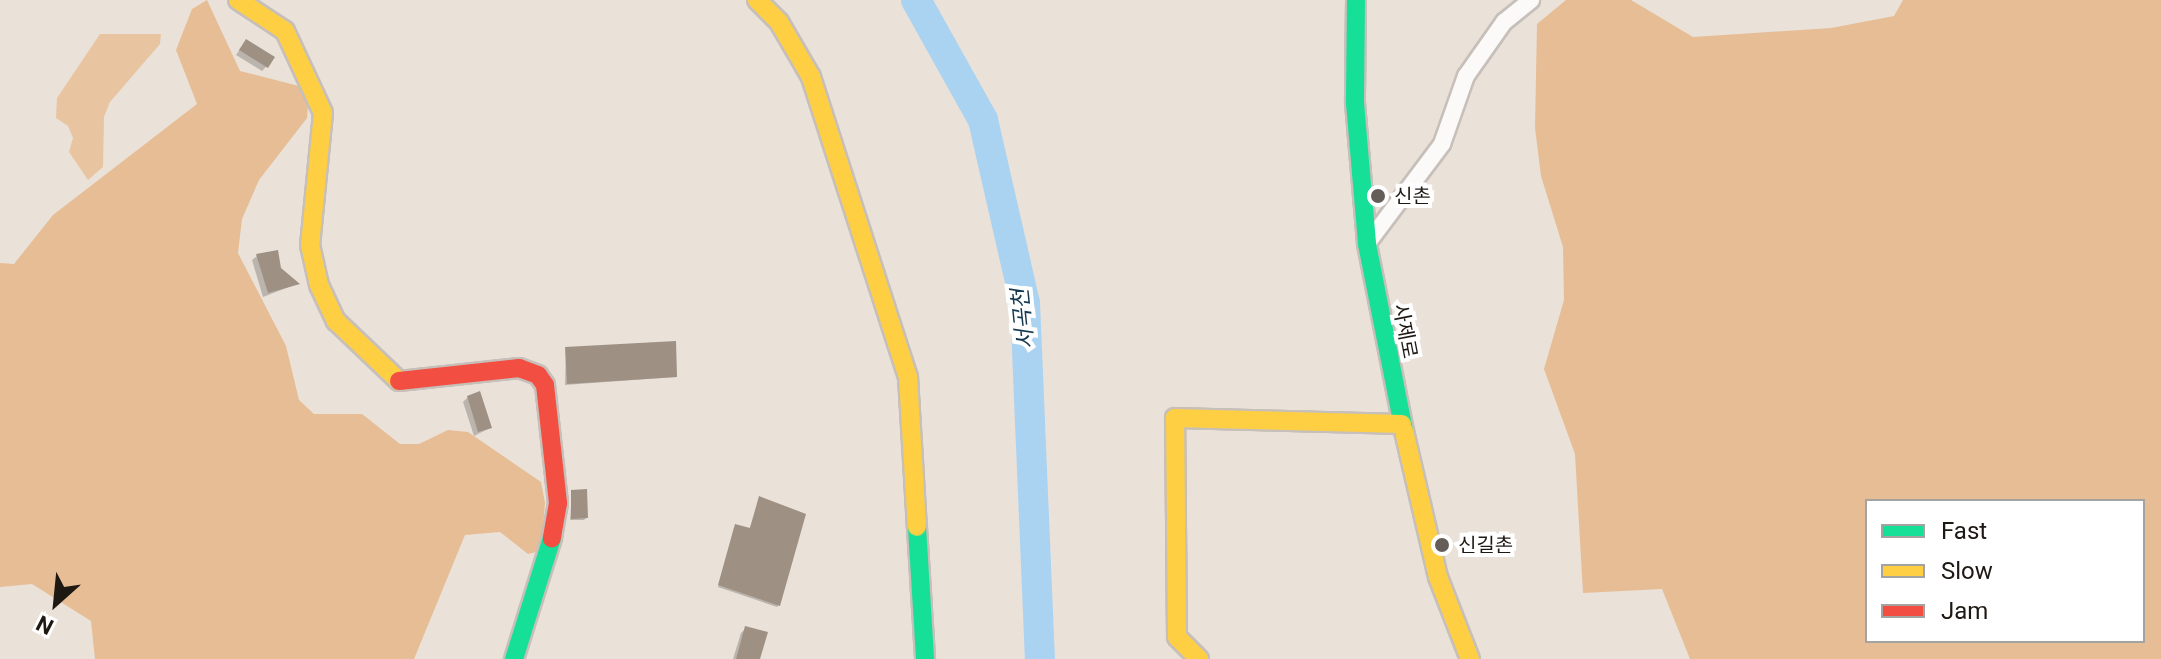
<!DOCTYPE html>
<meta charset="utf-8">
<style>
body{margin:0}
#map{position:relative;width:2161px;height:659px;overflow:hidden;background:#eae1d9;font-family:Roboto,"Noto Sans KR",sans-serif}
div>[style]{position:absolute}
.green>*{inset:0;background:#e9c4a1}
.forest>*{inset:0;background:#e6bd95}
.shadow>*{inset:0;background:#0003}
.river>*{height:30px;margin:-15px;padding:0 15px;transform-origin:15px;border-radius:15px;background:#a9d3f1}
.building>*{inset:0;background:#9e9183}
.roads{filter:drop-shadow(2px 0 #c7bfb9) drop-shadow(-2px 0 #c7bfb9) drop-shadow(0 2px #c7bfb9) drop-shadow(0 -2px #c7bfb9)}
.street>*{height:16px;margin:-8px;padding:0 8px;transform-origin:8px;border-radius:8px;background:#fcfaf9}
.fast>*{height:18px;margin:-9px;padding:0 9px;transform-origin:9px;border-radius:9px;background:#16e098}
.slow>*{height:18px;margin:-9px;padding:0 9px;transform-origin:9px;border-radius:9px;background:#ffcf43}
.jam>*{height:18px;margin:-9px;padding:0 9px;transform-origin:9px;border-radius:9px;background:#f24e42}
.dots>*{width:22px;height:22px;translate:-50% -50%;box-sizing:border-box;border:4px solid #fff;border-radius:50%}
span{translate:-50% -50%;white-space:nowrap;text-align:center;line-height:1.15;-webkit-text-stroke:8px #fff;paint-order:stroke}
.poi-label{font-size:20px;color:#1e1812}
.left{translate:0 -50%;text-align:left}
.street-label{font-size:20px;color:#1e1812}
.water-label{font-size:22px;color:#14384f;font-style:italic}
.legend{position:absolute;left:1865px;top:499px;width:280px;height:144px;box-sizing:border-box;background:#fff;border:2px solid #a5a3a0;margin:0;padding:10px 14px;list-style:none;font-size:24px;color:#1e1812}
.legend li{display:flex;align-items:center;gap:16px;height:40px}
.legend b{width:40px;border:2px solid #a5a3a0}
.north{position:absolute;left:16px;top:563px;width:80px;height:80px;-webkit-text-stroke:6px #fff;paint-order:stroke;rotate:207deg;font-size:22px;font-weight:700;line-height:32px;text-align:center;color:#1e1812}
.north::after{content:'';display:block;margin:auto;width:28px;height:36px;background:#1e1812;clip-path:polygon(50% 0,100% 100%,50% 72%,0 100%)}
</style>
<div id="map">
<div class="green">
<i style="clip-path:polygon(100px 34px,161px 34px,160px 44px,110px 102px,104px 117px,103px 167px,88px 180px,69px 152px,73px 138px,68px 126px,56px 118px,57px 98px)"></i>
</div>
<div class="forest">
<i style="clip-path:polygon(207px 0,240px 71px,299px 86px,308px 104px,307px 118px,259px 180px,242px 219px,238px 253px,286px 346px,299px 400px,314px 414px,362px 414px,400px 444px,419px 444px,448px 430px,468px 432px,541px 482px,545px 503px,541px 551px,528px 554px,500px 532px,465px 535px,414px 659px,95px 659px,91px 621px,32px 584px,0 587px,0 263px,14px 264px,53px 215px,197px 104px,176px 50px,192px 9px)"></i>
<i style="clip-path:polygon(evenodd,1566px 0,1631px 0,1693px 37px,1831px 28px,1894px 16px,1903px 0,2161px 0,2161px 659px,1690px 659px,1662px 589px,1583px 593px,1575px 454px,1544px 369px,1564px 300px,1563px 247px,1541px 176px,1535px 128px,1537px 24px,1566px 0,2143px 501px,2143px 641px,1867px 641px,1867px 501px,2143px 501px)"></i>
</div>
<div class="shadow">
<i style="clip-path:polygon(242px 46px,267px 66px,262px 71px,236px 55px)"></i>
<i style="clip-path:polygon(257px 256px,279px 269px,297px 284px,263px 297px,252px 260px)"></i>
<i style="clip-path:polygon(566px 349px,675px 377px,565px 385px)"></i>
<i style="clip-path:polygon(468px 397px,490px 428px,474px 436px,463px 402px)"></i>
<i style="clip-path:polygon(572px 492px,586px 518px,584px 520px,570px 520px)"></i>
<i style="clip-path:polygon(760px 498px,779px 605px,777px 607px,718px 587px,734px 528px,749px 530px)"></i>
<i style="clip-path:polygon(746px 628px,758px 659px,733px 659px,741px 633px)"></i>
</div>
<div class="river">
<i style="left:916px;top:0;width:137px;rotate:60.8deg"></i>
<i style="left:983px;top:120px;width:188px;rotate:77.1deg"></i>
<i style="left:1025px;top:303px;width:356px;rotate:87.6deg"></i>
</div>
<div class="building">
<i style="clip-path:polygon(246px 39px,275px 57px,268px 68px,239px 50px)"></i>
<i style="clip-path:polygon(278px 250px,281px 268px,300px 284px,268px 293px,256px 254px)"></i>
<i style="clip-path:polygon(676px 341px,677px 377px,567px 384px,565px 347px)"></i>
<i style="clip-path:polygon(480px 391px,492px 428px,478px 432px,467px 396px)"></i>
<i style="clip-path:polygon(587px 489px,588px 518px,571px 519px,571px 490px)"></i>
<i style="clip-path:polygon(759px 496px,806px 514px,780px 606px,718px 585px,735px 524px,750px 528px)"></i>
<i style="clip-path:polygon(745px 626px,768px 632px,760px 659px,736px 659px)"></i>
</div>
<div class="roads">
<div class="street">
<i style="left:1367px;top:244px;width:125px;rotate:-53.1deg"></i>
<i style="left:1442px;top:144px;width:72px;rotate:-70.6deg"></i>
<i style="left:1466px;top:76px;width:66px;rotate:-54.9deg"></i>
<i style="left:1504px;top:22px;width:35px;rotate:-39deg"></i>
</div>
<div class="fast">
<i style="left:1356px;top:0;width:103px;rotate:90.6deg"></i>
<i style="left:1355px;top:103px;width:142px;rotate:85.1deg"></i>
<i style="left:1367px;top:244px;width:191px;rotate:78.8deg"></i>
<i style="left:917px;top:527px;width:132px;rotate:86.5deg"></i>
<i style="left:514px;top:659px;width:127px;rotate:-72.6deg"></i>
</div>
<div class="slow">
<i style="left:238px;top:0;width:56px;rotate:33.4deg"></i>
<i style="left:285px;top:31px;width:90px;rotate:65.1deg"></i>
<i style="left:323px;top:113px;width:133px;rotate:95.6deg"></i>
<i style="left:310px;top:245px;width:41px;rotate:77.3deg"></i>
<i style="left:319px;top:285px;width:40px;rotate:65deg"></i>
<i style="left:336px;top:321px;width:87px;rotate:43.6deg"></i>
<i style="left:757px;top:0;width:31px;rotate:45deg"></i>
<i style="left:779px;top:22px;width:64px;rotate:59.8deg"></i>
<i style="left:811px;top:77px;width:315px;rotate:72.1deg"></i>
<i style="left:908px;top:377px;width:150px;rotate:86.6deg"></i>
<i style="left:1404px;top:431px;width:150px;rotate:76.9deg"></i>
<i style="left:1438px;top:577px;width:88px;rotate:68.7deg"></i>
<i style="left:1199px;top:659px;width:31px;rotate:-135deg"></i>
<i style="left:1177px;top:637px;width:219px;rotate:-90.5deg"></i>
<i style="left:1175px;top:418px;width:227px;rotate:1.5deg"></i>
</div>
<div class="jam">
<i style="left:399px;top:381px;width:121px;rotate:-6.2deg"></i>
<i style="left:519px;top:368px;width:20px;rotate:20deg"></i>
<i style="left:538px;top:375px;width:12px;rotate:55deg"></i>
<i style="left:545px;top:385px;width:119px;rotate:83.7deg"></i>
<i style="left:558px;top:503px;width:36px;rotate:100deg"></i>
</div>
</div>
<div class="dots">
<i style="left:1378px;top:196px;background:#655e58"></i>
<i style="left:1442px;top:545px;background:#655e58"></i>
</div>
<div class="poi-label">
<span class="left" style="left:1394px;top:196px">신촌</span>
<span class="left" style="left:1458px;top:545px">신길촌</span>
</div>
<div class="street-label">
<span style="left:1405px;top:331px;rotate:79deg">사제로</span>
</div>
<div class="water-label">
<span style="left:1023px;top:319px;rotate:-96deg">서곡천</span>
</div>
<ul class="legend">
<li><b style="height:10px;background:#16e098"></b>Fast</li>
<li><b style="height:10px;background:#ffcf43"></b>Slow</li>
<li><b style="height:10px;background:#f24e42"></b>Jam</li>
</ul>
<div class="north">N</div>
</div>
